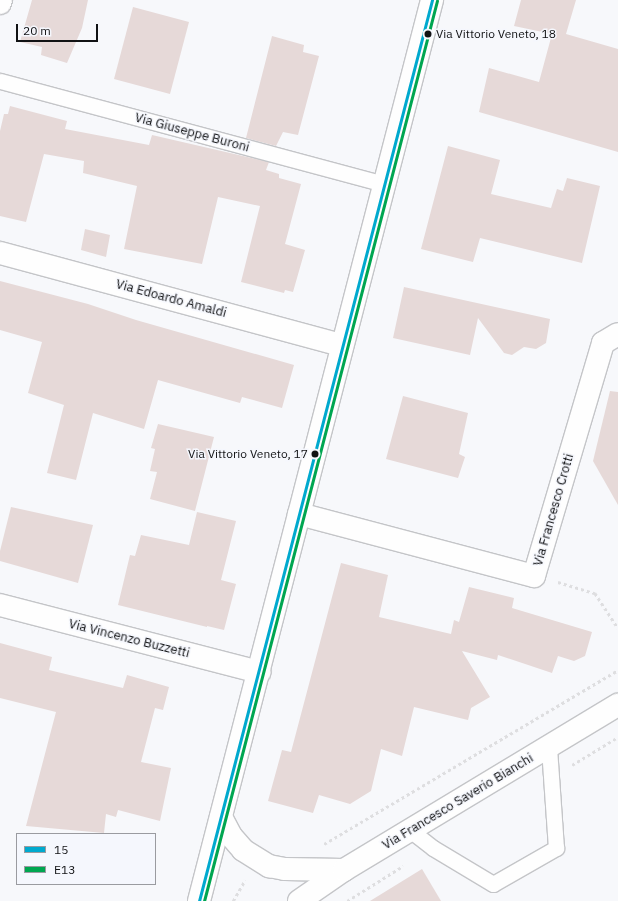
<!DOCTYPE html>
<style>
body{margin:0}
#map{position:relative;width:618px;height:901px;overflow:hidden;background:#f7f8fb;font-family:"IBM Plex Sans",sans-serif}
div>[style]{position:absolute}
.building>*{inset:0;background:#e6d9d8}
.path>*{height:2.5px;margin-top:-1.25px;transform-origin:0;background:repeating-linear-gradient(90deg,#dedee0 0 3px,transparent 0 6px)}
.roads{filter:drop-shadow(1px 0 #c4c5c8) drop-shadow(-1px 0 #c4c5c8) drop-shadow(0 1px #c4c5c8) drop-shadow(0 -1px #c4c5c8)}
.service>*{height:15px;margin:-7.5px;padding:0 7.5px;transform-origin:7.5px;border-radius:7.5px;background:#fefefe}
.minor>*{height:22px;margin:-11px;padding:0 11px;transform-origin:11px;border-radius:11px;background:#fefefe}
.secondary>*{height:22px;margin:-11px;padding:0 11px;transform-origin:11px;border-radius:11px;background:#fefefe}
.bus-1>*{height:3px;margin:-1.5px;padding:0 1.5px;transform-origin:1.5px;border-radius:1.5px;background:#00a9ce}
.bus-2>*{height:3px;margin:-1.5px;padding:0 1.5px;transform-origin:1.5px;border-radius:1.5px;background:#00a651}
.dots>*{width:11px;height:11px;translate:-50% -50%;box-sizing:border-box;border:2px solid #f5f7fd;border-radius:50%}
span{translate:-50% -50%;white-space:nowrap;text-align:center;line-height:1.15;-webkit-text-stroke:3px #f5f7fd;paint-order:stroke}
.bus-label{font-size:12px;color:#111214}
.left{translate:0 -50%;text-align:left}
.right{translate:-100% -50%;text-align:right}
.street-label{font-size:13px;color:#111214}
.legend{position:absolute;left:16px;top:833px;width:140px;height:52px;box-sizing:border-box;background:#f5f7fd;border:1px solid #9a9ba0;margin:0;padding:5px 7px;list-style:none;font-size:12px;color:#111214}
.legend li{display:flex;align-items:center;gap:8px;height:20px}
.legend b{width:20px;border:1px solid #9a9ba0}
.scale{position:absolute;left:16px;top:24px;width:82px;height:18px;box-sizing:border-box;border:2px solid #111214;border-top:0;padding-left:5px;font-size:12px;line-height:14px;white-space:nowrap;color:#111214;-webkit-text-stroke:3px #f5f7fd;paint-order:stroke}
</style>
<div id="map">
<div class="building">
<i style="clip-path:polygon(32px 0,88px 0,82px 28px,67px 63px,41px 55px,42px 47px,20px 42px)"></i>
<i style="clip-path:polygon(521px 0,576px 0,566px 34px,618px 49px,618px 152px,479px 112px,489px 68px,539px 82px,552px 34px,514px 26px)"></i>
<i style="clip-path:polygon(133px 7px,189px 22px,170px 94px,114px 79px)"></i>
<i style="clip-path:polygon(272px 36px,304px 45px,303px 52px,319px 56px,298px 135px,283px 132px,276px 146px,246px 138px)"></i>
<i style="clip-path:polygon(10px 106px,67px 121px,65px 129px,149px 145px,152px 135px,269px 162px,266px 170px,279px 174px,279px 178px,301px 184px,285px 244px,305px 250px,293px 292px,285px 290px,284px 293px,241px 282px,260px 206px,218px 197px,202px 264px,124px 249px,137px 186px,83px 173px,84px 161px,44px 154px,26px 222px,0 216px,0 131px,4px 114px,8px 114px)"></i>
<i style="clip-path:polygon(448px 146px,500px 160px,491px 194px,551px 208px,557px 189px,563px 191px,567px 178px,600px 186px,582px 263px,480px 238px,473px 262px,421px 249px)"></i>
<i style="clip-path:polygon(85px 229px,110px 235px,106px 257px,81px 250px)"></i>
<i style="clip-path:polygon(0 281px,88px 304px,136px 320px,294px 365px,282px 408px,242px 397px,240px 403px,158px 380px,144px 429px,93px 413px,76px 480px,47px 473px,64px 405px,28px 393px,42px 342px,0 330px)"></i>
<i style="clip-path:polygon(404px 287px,550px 319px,546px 343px,536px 349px,524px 347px,512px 355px,504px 353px,478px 318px,470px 355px,393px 338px)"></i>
<i style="clip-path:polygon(610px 391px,618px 392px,618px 505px,593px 461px)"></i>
<i style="clip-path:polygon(403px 396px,468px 413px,459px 454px,465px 457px,458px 478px,386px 459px)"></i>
<i style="clip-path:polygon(158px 424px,214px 437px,195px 511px,150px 499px,157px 472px,150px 471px,155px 449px,151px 448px)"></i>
<i style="clip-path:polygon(11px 507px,93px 525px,78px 583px,0 561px,0 551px)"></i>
<i style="clip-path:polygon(197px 512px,236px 521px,221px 580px,236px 584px,224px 630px,207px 626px,207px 627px,118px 605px,130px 555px,135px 556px,141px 535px,189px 545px)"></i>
<i style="clip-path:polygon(341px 563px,388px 575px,379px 617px,451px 634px,454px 620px,459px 622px,469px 587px,514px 598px,512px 608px,592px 632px,585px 656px,574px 661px,558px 656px,552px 673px,498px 655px,497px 660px,462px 651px,490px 697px,471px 708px,468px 720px,414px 707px,402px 756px,381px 749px,371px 791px,350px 804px,319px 795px,313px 813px,268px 801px,282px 750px,291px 752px)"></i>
<i style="clip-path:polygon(0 643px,52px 657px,49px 670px,123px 688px,127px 675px,169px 687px,163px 710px,155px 708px,141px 762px,171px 768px,160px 821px,118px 810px,116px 817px,106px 814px,104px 833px,26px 826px,56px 712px,0 698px)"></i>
<i style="clip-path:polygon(422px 869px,441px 901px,370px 901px)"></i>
</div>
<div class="path">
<i style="left:558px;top:582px;width:39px;rotate:17deg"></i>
<i style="left:595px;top:593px;width:42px;rotate:56.7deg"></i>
<i style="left:572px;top:765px;width:54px;rotate:-31.3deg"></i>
<i style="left:324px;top:844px;width:342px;rotate:-30.6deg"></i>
<i style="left:233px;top:901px;width:24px;rotate:-60deg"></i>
<i style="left:347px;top:901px;width:66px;rotate:-32deg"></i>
</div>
<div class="roads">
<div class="service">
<i style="left:0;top:81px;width:398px;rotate:15deg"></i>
<i style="left:410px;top:830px;width:29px;rotate:38deg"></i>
<i style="left:433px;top:848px;width:70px;rotate:31deg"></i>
<i style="left:493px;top:884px;width:73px;rotate:-29.7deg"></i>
<i style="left:556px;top:848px;width:100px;rotate:-94deg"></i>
</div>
<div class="minor">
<i style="left:0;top:3px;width:3px;rotate:-72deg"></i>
<i style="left:0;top:253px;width:354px;rotate:15.1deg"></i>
<i style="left:299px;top:514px;width:243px;rotate:14.8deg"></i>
<i style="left:534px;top:576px;width:243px;rotate:-73.5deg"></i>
<i style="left:603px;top:343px;width:17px;rotate:-31deg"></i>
<i style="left:0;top:605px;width:268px;rotate:14.5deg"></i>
</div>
<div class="secondary">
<i style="left:221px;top:817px;width:21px;rotate:62deg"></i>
<i style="left:231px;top:836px;width:18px;rotate:49deg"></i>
<i style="left:243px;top:850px;width:31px;rotate:32deg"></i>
<i style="left:269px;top:866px;width:16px;rotate:11deg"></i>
<i style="left:285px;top:869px;width:59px;rotate:1deg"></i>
<i style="left:199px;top:901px;width:931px;rotate:-75.5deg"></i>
<i style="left:299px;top:901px;width:55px;rotate:-34.6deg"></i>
<i style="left:344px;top:870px;width:320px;rotate:-31.1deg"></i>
</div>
</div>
<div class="bus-1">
<i style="left:199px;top:901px;width:931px;rotate:-75.5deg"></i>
</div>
<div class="bus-2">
<i style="left:204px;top:901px;width:930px;rotate:-75.49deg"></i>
</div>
<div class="dots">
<i style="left:428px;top:34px;background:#111214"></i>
<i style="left:315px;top:454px;background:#111214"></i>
</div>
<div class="bus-label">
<span class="left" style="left:436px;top:34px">Via Vittorio Veneto, 18</span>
<span class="right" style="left:308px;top:454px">Via Vittorio Veneto, 17</span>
</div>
<div class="street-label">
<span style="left:192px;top:133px;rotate:15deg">Via Giuseppe Buroni</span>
<span style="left:171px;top:299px;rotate:15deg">Via Edoardo Amaldi</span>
<span style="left:554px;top:510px;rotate:-74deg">Via Francesco Crotti</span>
<span style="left:129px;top:639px;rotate:14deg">Via Vincenzo Buzzetti</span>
<span style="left:458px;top:802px;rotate:-31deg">Via Francesco Saverio Bianchi</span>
</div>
<ul class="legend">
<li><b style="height:5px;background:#00a9ce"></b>15</li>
<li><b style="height:5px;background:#00a651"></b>E13</li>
</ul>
<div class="scale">20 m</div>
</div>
